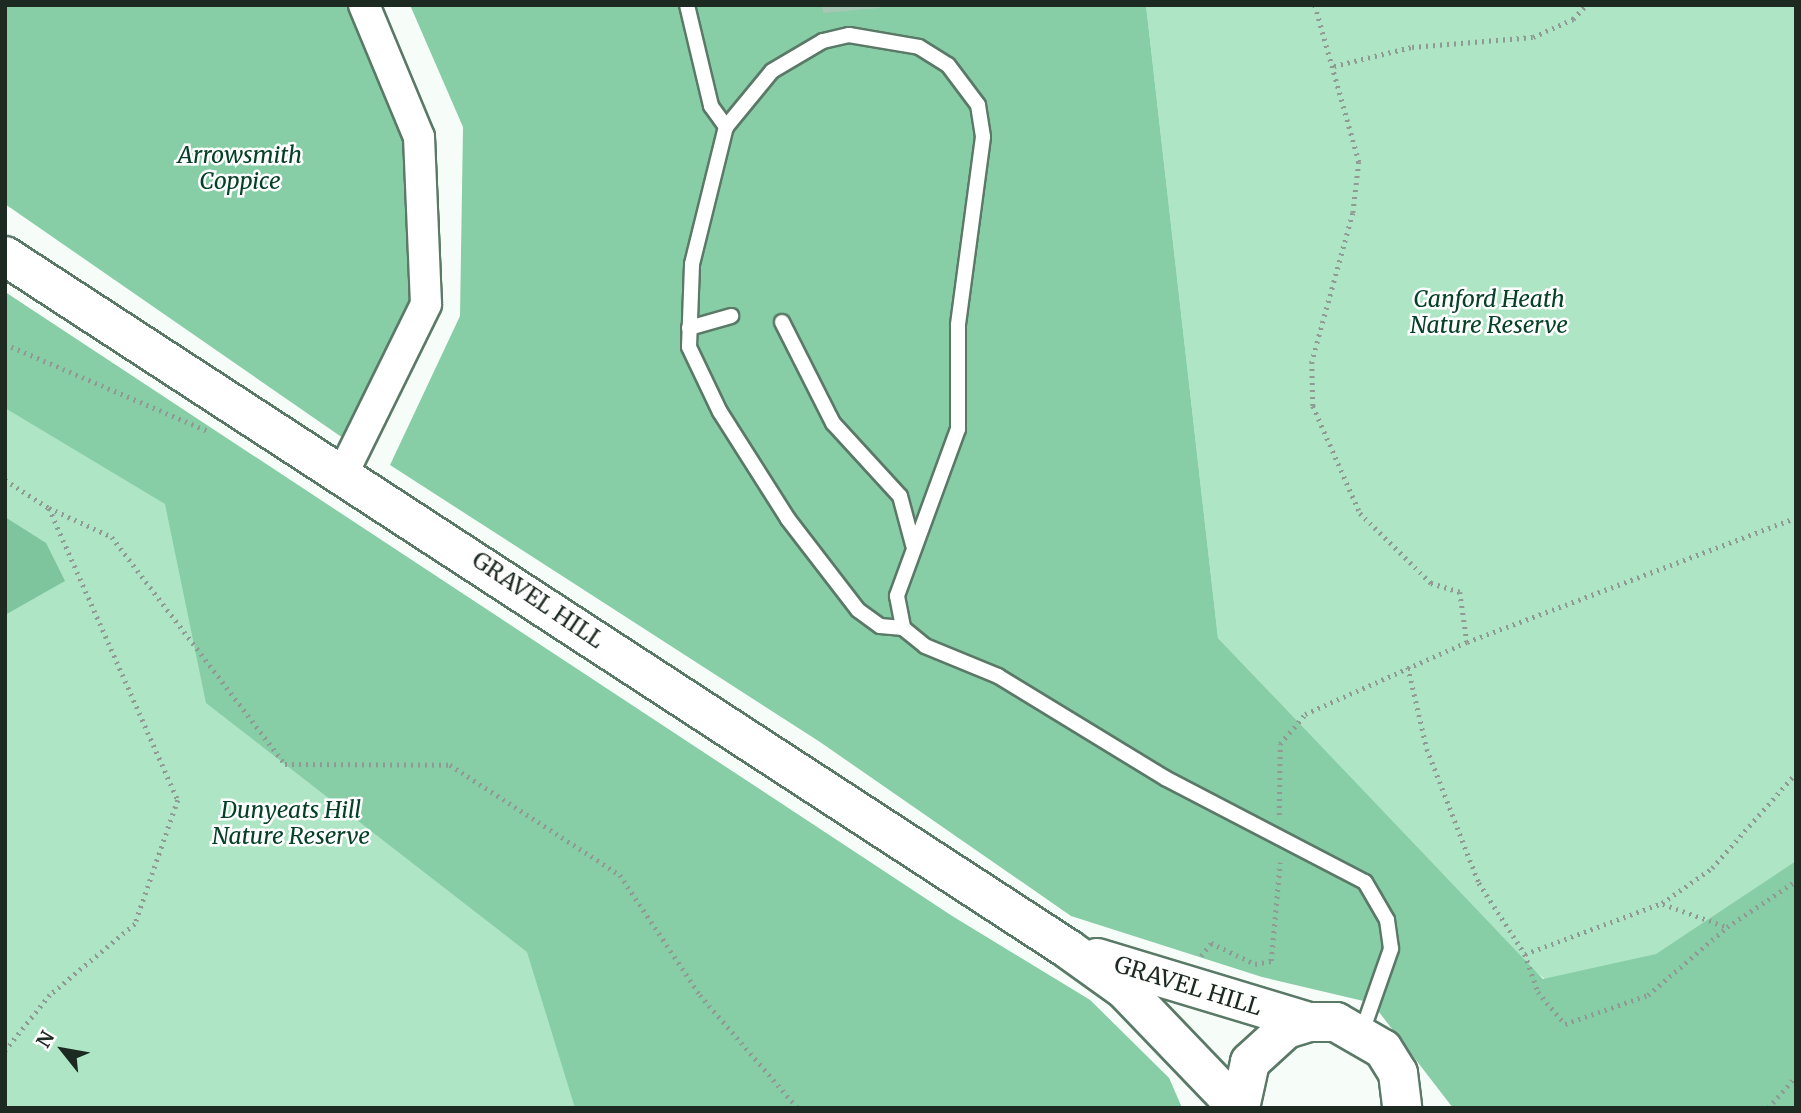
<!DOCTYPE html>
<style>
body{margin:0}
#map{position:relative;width:1801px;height:1113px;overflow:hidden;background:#f6fdf9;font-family:Merriweather,serif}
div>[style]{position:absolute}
.green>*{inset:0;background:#aee6c5}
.forest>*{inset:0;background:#87cda6}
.water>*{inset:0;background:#7ec49d}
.building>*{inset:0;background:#a6c8b4}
.path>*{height:4.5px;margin-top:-2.25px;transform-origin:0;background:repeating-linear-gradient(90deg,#909a94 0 2px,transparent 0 7px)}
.roads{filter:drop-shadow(2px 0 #5a7967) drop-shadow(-2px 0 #5a7967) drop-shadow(0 2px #5a7967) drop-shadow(0 -2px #5a7967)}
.service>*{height:14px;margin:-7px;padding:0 7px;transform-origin:7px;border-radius:7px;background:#fff}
.minor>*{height:30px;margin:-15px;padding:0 15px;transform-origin:15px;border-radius:15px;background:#fff}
.primary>*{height:38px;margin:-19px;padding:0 19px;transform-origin:19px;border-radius:19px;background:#fff}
span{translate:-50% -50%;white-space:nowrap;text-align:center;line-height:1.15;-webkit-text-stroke:5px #fff;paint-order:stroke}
.park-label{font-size:23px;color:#054027;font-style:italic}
.street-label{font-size:23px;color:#1d2a22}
.frame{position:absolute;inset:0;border:7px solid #1d2a22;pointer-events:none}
.north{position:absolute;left:28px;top:1015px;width:70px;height:70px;-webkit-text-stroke:5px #fff;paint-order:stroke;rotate:301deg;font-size:19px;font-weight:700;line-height:28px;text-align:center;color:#1d2a22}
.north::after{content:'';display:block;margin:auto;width:24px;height:32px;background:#1d2a22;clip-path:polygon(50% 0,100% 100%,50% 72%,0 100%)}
</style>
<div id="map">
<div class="green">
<i style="clip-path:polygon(1146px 5px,1796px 5px,1796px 1108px,1700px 1108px,1524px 962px,1218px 638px)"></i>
<i style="clip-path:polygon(5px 292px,952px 916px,1090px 1000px,1169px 1078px,1182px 1108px,5px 1108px)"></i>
</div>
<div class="forest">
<i style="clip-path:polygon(5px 5px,348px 5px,409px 154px,411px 296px,343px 438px,5px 204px)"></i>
<i style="clip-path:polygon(410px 5px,1146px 5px,1218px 638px,1543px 979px,1656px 954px,1796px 861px,1796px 1108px,1453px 1108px,1372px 1003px,1262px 977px,1071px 916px,820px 742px,390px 465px,460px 316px,463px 127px)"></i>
<i style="clip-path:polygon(5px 292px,952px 916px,1090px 1000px,1169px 1078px,1182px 1108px,575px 1108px,527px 952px,206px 703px,165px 504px,5px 408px)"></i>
</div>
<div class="water">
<i style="clip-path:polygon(5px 517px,46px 543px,65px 581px,5px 615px)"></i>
</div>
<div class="building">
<i style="clip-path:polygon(822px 5px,880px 5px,880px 8px,823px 13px)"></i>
</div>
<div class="path">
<i style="left:1315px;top:5px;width:163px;rotate:74.3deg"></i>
<i style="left:1359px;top:162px;width:51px;rotate:96.7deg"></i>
<i style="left:1353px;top:213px;width:155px;rotate:105.4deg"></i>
<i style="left:1312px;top:362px;width:44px;rotate:88.7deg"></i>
<i style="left:1313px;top:406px;width:117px;rotate:66.3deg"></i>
<i style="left:1360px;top:513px;width:100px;rotate:44.6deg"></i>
<i style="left:1431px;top:583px;width:30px;rotate:17deg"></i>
<i style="left:1460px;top:592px;width:50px;rotate:82deg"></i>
<i style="left:1334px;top:66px;width:80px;rotate:-13.7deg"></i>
<i style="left:1412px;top:47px;width:121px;rotate:-4.7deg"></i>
<i style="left:1533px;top:37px;width:44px;rotate:-24.2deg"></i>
<i style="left:1573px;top:19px;width:19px;rotate:-47deg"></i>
<i style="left:5px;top:344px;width:223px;rotate:23.2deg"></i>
<i style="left:5px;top:480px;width:52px;rotate:32.5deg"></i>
<i style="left:49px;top:508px;width:319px;rotate:66.2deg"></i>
<i style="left:178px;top:800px;width:131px;rotate:109.1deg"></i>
<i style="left:135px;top:924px;width:111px;rotate:140.1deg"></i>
<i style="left:50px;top:995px;width:72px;rotate:128.8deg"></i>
<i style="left:49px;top:508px;width:69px;rotate:24.7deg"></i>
<i style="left:112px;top:537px;width:285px;rotate:52.7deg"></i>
<i style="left:285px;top:764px;width:165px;rotate:0.3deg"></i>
<i style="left:450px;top:765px;width:202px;rotate:32.9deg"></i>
<i style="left:620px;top:875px;width:144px;rotate:56.3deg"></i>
<i style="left:700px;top:995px;width:150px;rotate:49.1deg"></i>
<i style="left:1408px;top:667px;width:84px;rotate:77deg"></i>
<i style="left:1427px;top:749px;width:144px;rotate:68.8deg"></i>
<i style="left:1479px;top:883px;width:85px;rotate:57.1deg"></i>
<i style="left:1525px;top:954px;width:40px;rotate:71.1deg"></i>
<i style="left:1538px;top:992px;width:42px;rotate:49.8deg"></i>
<i style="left:1565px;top:1024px;width:88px;rotate:-19.3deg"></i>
<i style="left:1648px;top:995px;width:104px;rotate:-40.7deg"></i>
<i style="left:1727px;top:927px;width:83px;rotate:-33.7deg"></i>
<i style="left:1279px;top:815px;width:71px;rotate:-89.2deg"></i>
<i style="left:1280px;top:744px;width:39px;rotate:-50deg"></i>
<i style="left:1305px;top:714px;width:177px;rotate:-24deg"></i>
<i style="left:1467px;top:642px;width:352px;rotate:-20.7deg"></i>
<i style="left:1663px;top:904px;width:68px;rotate:19.8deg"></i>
<i style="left:1525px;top:954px;width:146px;rotate:-20.4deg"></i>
<i style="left:1662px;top:903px;width:61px;rotate:-35deg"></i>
<i style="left:1712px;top:868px;width:127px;rotate:-48.5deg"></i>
<i style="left:1201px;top:956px;width:16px;rotate:-52deg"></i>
<i style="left:1211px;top:943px;width:49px;rotate:25.5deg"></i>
<i style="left:1255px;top:964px;width:16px;rotate:-11deg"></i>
<i style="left:1271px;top:961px;width:99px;rotate:-84.8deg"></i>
<i style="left:1768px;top:1108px;width:43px;rotate:-48.8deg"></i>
</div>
<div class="roads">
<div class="service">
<i style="left:687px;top:5px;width:104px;rotate:76.6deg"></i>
<i style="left:711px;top:106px;width:26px;rotate:54deg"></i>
<i style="left:782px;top:322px;width:113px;rotate:63.2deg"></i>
<i style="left:833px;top:423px;width:99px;rotate:47.5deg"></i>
<i style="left:900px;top:496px;width:51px;rotate:75.1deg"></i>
<i style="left:689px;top:328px;width:44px;rotate:-15.9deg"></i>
<i style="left:903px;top:628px;width:23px;rotate:-175deg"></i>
<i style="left:880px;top:626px;width:27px;rotate:-144deg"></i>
<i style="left:858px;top:610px;width:115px;rotate:-127.6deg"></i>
<i style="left:788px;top:519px;width:127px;rotate:-122.4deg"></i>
<i style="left:720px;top:412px;width:72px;rotate:-115.5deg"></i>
<i style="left:689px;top:347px;width:83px;rotate:-87.9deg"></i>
<i style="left:692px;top:264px;width:141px;rotate:-76.1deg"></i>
<i style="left:726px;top:127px;width:72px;rotate:-50.6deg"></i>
<i style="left:772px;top:71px;width:59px;rotate:-30.5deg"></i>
<i style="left:823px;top:41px;width:27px;rotate:-13deg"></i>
<i style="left:849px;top:35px;width:71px;rotate:9.7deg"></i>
<i style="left:919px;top:47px;width:34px;rotate:32deg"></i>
<i style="left:948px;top:65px;width:50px;rotate:53.1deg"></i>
<i style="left:978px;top:105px;width:32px;rotate:81deg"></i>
<i style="left:983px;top:137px;width:190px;rotate:97.6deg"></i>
<i style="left:958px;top:325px;width:104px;rotate:90deg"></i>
<i style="left:958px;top:429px;width:178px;rotate:110.1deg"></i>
<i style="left:897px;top:596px;width:33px;rotate:79deg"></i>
<i style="left:903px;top:628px;width:28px;rotate:39deg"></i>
<i style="left:925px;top:646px;width:79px;rotate:22.3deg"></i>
<i style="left:998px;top:676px;width:196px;rotate:31.4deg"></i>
<i style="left:1165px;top:778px;width:225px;rotate:27.5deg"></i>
<i style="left:1365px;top:882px;width:44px;rotate:59.9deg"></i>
<i style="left:1387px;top:920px;width:29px;rotate:82deg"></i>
<i style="left:1391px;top:949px;width:88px;rotate:109.3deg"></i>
</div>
<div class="minor">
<i style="left:343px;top:473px;width:188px;rotate:-63.8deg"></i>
<i style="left:426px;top:304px;width:167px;rotate:-92.4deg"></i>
<i style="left:419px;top:137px;width:143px;rotate:-112.6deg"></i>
</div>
<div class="primary">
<i style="left:5px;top:256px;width:1269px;rotate:33.1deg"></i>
<i style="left:1068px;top:949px;width:70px;rotate:35.7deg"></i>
<i style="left:1125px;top:990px;width:163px;rotate:46.2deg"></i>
<i style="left:1097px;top:958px;width:221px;rotate:16.8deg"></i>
<i style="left:1240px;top:1108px;width:47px;rotate:-77.7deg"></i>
<i style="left:1250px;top:1062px;width:49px;rotate:-42.5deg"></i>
<i style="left:1286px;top:1029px;width:24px;rotate:-17deg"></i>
<i style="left:1309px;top:1022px;width:27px"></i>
<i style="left:1336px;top:1022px;width:54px;rotate:29.9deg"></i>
<i style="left:1383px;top:1049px;width:28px;rotate:58deg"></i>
<i style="left:1398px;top:1073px;width:35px;rotate:83deg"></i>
</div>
</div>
<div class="park-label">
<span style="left:240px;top:168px">Arrowsmith<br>Coppice</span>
<span style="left:1489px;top:312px">Canford Heath<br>Nature Reserve</span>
<span style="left:291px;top:823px">Dunyeats Hill<br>Nature Reserve</span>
</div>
<div class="street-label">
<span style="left:538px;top:600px;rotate:34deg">GRAVEL HILL</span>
<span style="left:1188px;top:986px;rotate:17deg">GRAVEL HILL</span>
</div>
<div class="frame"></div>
<div class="north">N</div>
</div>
